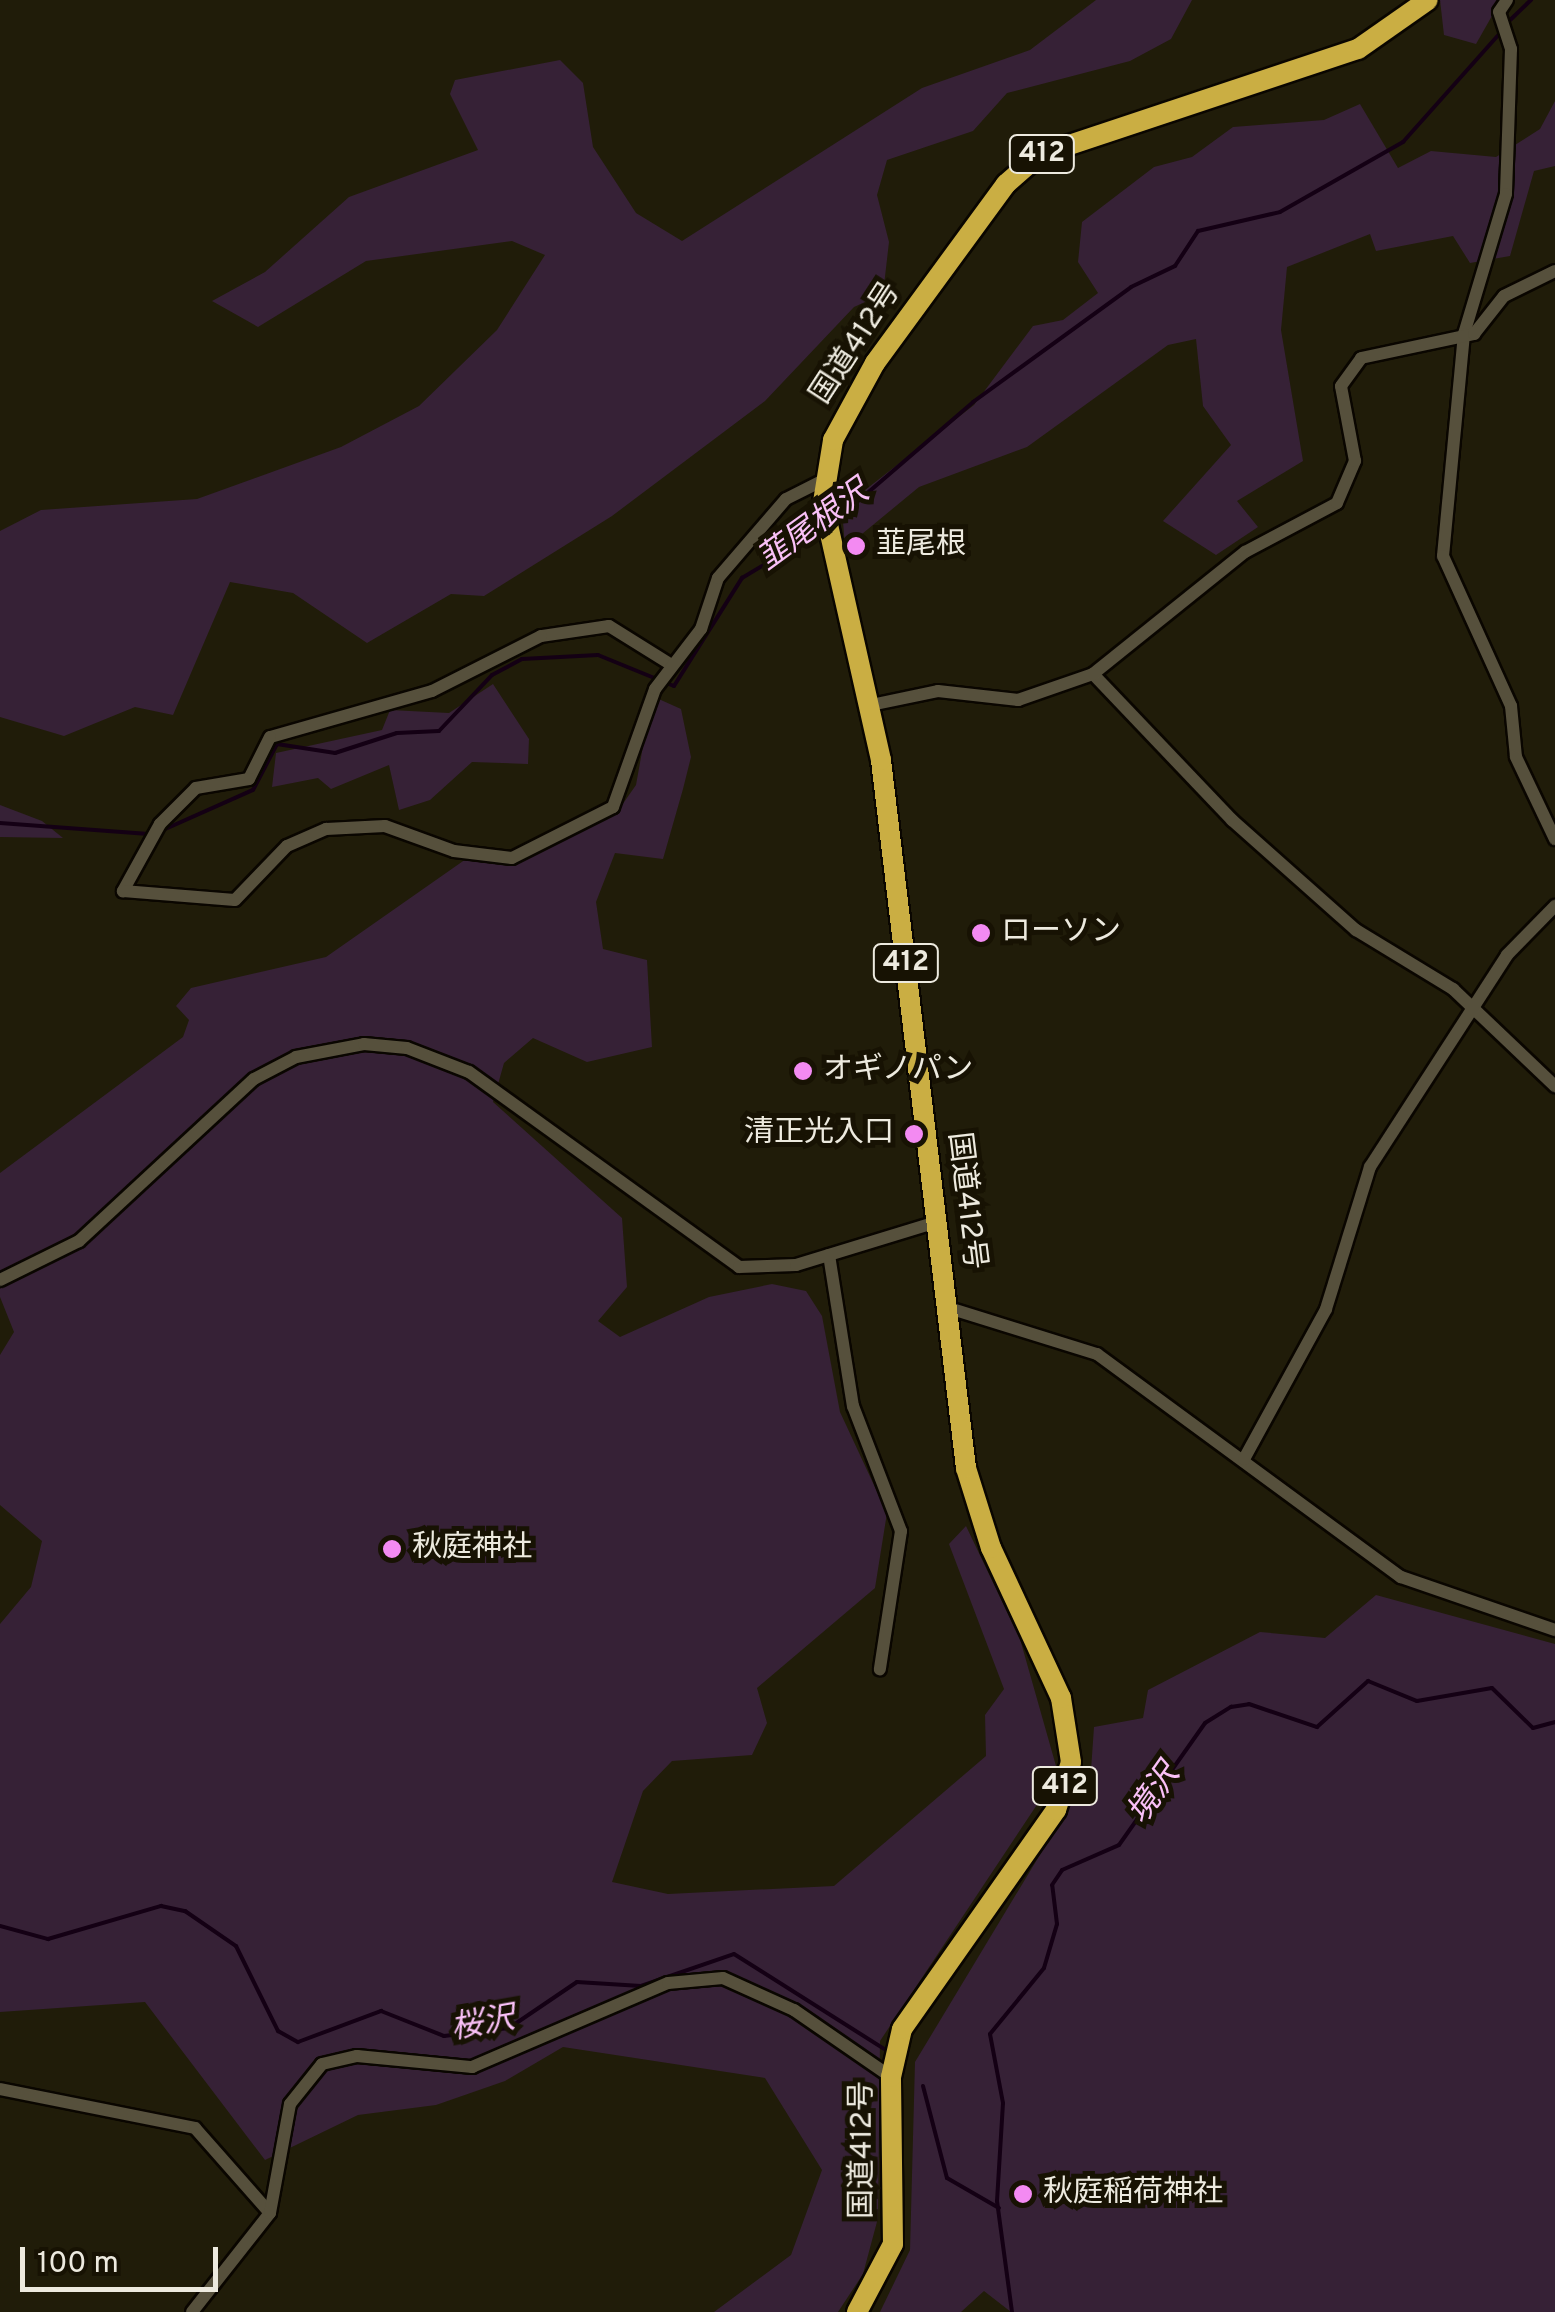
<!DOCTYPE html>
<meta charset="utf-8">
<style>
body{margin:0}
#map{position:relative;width:1555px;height:2312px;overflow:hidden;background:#201c09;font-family:Overpass,"Noto Sans JP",sans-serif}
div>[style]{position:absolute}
.green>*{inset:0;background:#362136}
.stream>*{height:4px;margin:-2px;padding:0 2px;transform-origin:2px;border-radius:2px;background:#140014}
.roads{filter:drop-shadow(2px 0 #0a0600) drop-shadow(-2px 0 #0a0600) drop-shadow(0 2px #0a0600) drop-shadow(0 -2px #0a0600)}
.minor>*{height:12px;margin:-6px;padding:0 6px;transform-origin:6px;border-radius:6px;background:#56503c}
.highway>*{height:20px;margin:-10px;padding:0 10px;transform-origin:10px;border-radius:10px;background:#caae43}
.dots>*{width:28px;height:28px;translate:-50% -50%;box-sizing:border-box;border:5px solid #171203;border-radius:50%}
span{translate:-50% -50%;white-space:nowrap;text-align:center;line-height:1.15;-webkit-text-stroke:10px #171203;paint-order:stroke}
.shield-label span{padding:2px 8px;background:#171203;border:2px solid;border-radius:8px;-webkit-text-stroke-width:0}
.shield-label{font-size:28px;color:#edeadf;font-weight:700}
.street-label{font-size:30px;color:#edeadf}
.poi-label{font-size:30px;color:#edeadf}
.left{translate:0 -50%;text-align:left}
.right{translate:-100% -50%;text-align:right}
.water-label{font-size:32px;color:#f9c0f7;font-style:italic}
.scale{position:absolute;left:20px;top:2247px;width:198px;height:45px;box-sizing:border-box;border:5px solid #edeadf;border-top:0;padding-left:12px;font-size:30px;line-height:35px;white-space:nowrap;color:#edeadf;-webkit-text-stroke:8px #171203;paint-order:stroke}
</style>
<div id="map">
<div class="green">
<i style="clip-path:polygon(1096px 0,1192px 0,1171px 39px,1130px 61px,1007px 93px,973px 131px,887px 160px,877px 195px,889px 242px,883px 294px,854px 307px,765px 401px,612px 516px,484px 596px,451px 594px,367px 643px,293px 593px,230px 582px,173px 715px,135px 707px,64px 736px,0 717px,0 531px,41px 510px,197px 499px,341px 447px,419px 406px,497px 330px,545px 255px,512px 241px,366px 261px,258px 327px,212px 301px,265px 272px,349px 197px,478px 150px,450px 94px,455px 80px,560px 60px,583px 83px,593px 147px,636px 213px,682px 241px,922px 88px,1030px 50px)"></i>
<i style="clip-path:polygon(1501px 0,1476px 44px,1444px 35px,1440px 0)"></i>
<i style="clip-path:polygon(1555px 101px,1555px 166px,1534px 171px,1510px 256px,1470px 263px,1453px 236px,1376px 251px,1370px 234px,1287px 267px,1281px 330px,1303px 461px,1237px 501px,1258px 527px,1216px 555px,1163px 521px,1231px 445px,1203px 406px,1196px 339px,1168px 345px,1027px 447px,919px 487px,845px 548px,842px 508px,974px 405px,1033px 326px,1063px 320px,1098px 293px,1078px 262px,1082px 222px,1154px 167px,1192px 157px,1233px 127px,1324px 120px,1360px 104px,1398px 168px,1431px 151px,1496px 157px,1540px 129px)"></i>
<i style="clip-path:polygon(493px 684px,529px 739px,528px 764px,472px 762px,430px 800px,399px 810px,389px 765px,331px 789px,318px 778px,272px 787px,276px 753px,382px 730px,390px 710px,449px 713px)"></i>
<i style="clip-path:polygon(652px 696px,681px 709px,691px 757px,683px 789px,663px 859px,615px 853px,596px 902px,603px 949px,647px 960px,652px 1047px,587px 1062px,533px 1038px,504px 1063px,493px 1102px,622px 1218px,627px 1287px,598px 1321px,620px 1337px,709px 1297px,772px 1284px,806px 1291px,822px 1316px,840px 1412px,887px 1513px,875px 1588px,757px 1688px,767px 1723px,752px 1755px,672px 1761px,643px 1791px,612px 1882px,668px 1894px,834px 1886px,986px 1756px,985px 1715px,1004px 1689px,949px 1544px,966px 1526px,1020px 1639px,1058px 1773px,880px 2041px,878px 2218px,863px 2274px,838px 2312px,714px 2312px,791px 2255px,822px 2170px,765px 2078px,563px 2047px,505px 2081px,436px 2105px,358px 2115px,265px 2160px,145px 2002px,0 2012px,0 1624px,31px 1587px,42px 1541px,0 1505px,0 1355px,14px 1332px,0 1297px,0 1173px,183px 1037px,189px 1020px,176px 1006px,191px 988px,326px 957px,466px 859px,514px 862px,542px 840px,615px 815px,636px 785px)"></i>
<i style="clip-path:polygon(0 805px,42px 821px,63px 838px,0 837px)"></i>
<i style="clip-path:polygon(1376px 1595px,1555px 1644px,1555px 2312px,1011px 2312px,984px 2291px,961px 2312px,880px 2312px,910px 2250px,915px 2062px,1091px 1770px,1094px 1727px,1143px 1718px,1148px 1690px,1260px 1632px,1325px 1638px)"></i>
</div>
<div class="stream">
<i style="left:1506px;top:24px;width:35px;rotate:-44deg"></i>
<i style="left:836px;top:520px;width:181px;rotate:-40.7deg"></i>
<i style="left:973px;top:402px;width:195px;rotate:-36deg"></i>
<i style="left:1131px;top:287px;width:49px;rotate:-25.5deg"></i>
<i style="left:1175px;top:266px;width:42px;rotate:-56.7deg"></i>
<i style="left:1198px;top:231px;width:84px;rotate:-13deg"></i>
<i style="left:1280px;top:212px;width:142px;rotate:-29.6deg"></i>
<i style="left:1403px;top:142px;width:147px;rotate:-48.3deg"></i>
<i style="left:0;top:823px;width:149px;rotate:4.2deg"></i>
<i style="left:163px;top:830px;width:98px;rotate:-24deg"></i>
<i style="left:253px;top:790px;width:52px;rotate:-62.4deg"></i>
<i style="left:277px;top:744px;width:59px;rotate:8.8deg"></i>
<i style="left:335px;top:753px;width:65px;rotate:-17.9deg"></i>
<i style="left:397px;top:733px;width:42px;rotate:-2.7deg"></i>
<i style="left:439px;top:731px;width:77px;rotate:-46.6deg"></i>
<i style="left:492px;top:675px;width:34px;rotate:-28deg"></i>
<i style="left:522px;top:659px;width:76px;rotate:-3deg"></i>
<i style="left:598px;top:655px;width:82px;rotate:22.2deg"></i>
<i style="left:674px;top:686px;width:128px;rotate:-57.8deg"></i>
<i style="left:742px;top:578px;width:91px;rotate:-31.1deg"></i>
<i style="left:0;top:1926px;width:50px;rotate:15.2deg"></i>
<i style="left:48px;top:1939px;width:118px;rotate:-16.3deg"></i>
<i style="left:161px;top:1906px;width:25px;rotate:12deg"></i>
<i style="left:185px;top:1911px;width:62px;rotate:34.5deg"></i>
<i style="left:236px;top:1946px;width:95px;rotate:63.7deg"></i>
<i style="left:278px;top:2031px;width:23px;rotate:29deg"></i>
<i style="left:298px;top:2042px;width:89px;rotate:-20.5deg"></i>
<i style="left:381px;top:2011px;width:68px;rotate:21.6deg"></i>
<i style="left:444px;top:2036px;width:65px;rotate:-7deg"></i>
<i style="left:509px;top:2028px;width:82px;rotate:-34.1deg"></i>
<i style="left:577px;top:1982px;width:64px;rotate:3.6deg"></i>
<i style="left:641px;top:1986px;width:98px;rotate:-19deg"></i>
<i style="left:734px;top:1954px;width:178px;rotate:32.3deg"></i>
<i style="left:923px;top:2086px;width:95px;rotate:75.4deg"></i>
<i style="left:947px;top:2178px;width:60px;rotate:30deg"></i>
<i style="left:1012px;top:2312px;width:112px;rotate:-97.7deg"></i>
<i style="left:997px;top:2201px;width:98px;rotate:-86.5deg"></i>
<i style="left:1003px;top:2103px;width:70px;rotate:-100.7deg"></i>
<i style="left:990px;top:2034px;width:85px;rotate:-50.7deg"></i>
<i style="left:1044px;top:1968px;width:46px;rotate:-73.5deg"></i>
<i style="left:1057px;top:1924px;width:39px;rotate:-97deg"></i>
<i style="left:1052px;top:1885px;width:18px;rotate:-56deg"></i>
<i style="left:1062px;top:1870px;width:62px;rotate:-23.7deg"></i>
<i style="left:1119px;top:1845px;width:149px;rotate:-54.8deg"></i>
<i style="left:1205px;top:1723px;width:31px;rotate:-32deg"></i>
<i style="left:1231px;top:1707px;width:18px;rotate:-9deg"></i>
<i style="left:1249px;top:1704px;width:72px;rotate:18.7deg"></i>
<i style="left:1317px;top:1727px;width:69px;rotate:-42deg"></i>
<i style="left:1368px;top:1681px;width:53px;rotate:22.2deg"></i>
<i style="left:1417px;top:1701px;width:76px;rotate:-9.8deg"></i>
<i style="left:1492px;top:1688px;width:57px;rotate:44.3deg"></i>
<i style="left:1533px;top:1728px;width:23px;rotate:-15deg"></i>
</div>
<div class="roads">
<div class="minor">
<i style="left:1507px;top:0;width:14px;rotate:124deg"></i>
<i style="left:1499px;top:12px;width:39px;rotate:72deg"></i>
<i style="left:1511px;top:49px;width:145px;rotate:92deg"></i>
<i style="left:1506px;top:194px;width:146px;rotate:106.7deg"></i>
<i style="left:1464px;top:334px;width:223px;rotate:95.4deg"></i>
<i style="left:1443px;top:556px;width:165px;rotate:65.6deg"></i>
<i style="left:1511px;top:706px;width:51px;rotate:84.4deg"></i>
<i style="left:1516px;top:757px;width:91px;rotate:64.6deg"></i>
<i style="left:670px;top:664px;width:72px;rotate:-148.1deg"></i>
<i style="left:609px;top:626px;width:69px;rotate:171.6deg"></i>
<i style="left:541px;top:636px;width:122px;rotate:153.2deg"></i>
<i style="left:432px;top:691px;width:168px;rotate:164.1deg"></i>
<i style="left:270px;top:737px;width:47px;rotate:116.6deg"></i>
<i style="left:249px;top:779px;width:54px;rotate:170.4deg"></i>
<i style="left:196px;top:788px;width:51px;rotate:135deg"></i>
<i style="left:160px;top:824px;width:77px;rotate:118.9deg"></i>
<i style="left:123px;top:891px;width:112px;rotate:4.6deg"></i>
<i style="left:235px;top:900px;width:75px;rotate:-46.1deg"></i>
<i style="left:287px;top:846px;width:43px;rotate:-23.6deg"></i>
<i style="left:326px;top:829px;width:59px;rotate:-2.9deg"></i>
<i style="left:385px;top:826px;width:73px;rotate:19.9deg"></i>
<i style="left:454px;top:851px;width:58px;rotate:6.9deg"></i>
<i style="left:512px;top:858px;width:113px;rotate:-26.8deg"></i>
<i style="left:613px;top:807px;width:125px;rotate:-70.4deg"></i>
<i style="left:655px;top:689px;width:76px;rotate:-52.5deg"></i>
<i style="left:701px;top:629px;width:54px;rotate:-71.6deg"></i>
<i style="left:718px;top:578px;width:104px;rotate:-49.3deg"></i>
<i style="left:786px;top:499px;width:42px;rotate:-26.6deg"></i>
<i style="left:1093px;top:674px;width:202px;rotate:46.4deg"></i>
<i style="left:1232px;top:820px;width:166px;rotate:41.6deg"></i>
<i style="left:1356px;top:930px;width:114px;rotate:31.3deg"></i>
<i style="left:1453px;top:989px;width:141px;rotate:43.6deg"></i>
<i style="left:871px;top:705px;width:68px;rotate:-11.8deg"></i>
<i style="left:938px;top:691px;width:81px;rotate:6.4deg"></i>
<i style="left:1018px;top:700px;width:79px;rotate:-19.1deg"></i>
<i style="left:1093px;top:674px;width:195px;rotate:-38.8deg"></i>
<i style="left:1245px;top:552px;width:104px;rotate:-28deg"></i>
<i style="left:1337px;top:503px;width:46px;rotate:-66.8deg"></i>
<i style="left:1355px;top:461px;width:76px;rotate:-100.6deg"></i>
<i style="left:1341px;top:386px;width:34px;rotate:-54deg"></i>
<i style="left:1361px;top:358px;width:116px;rotate:-12deg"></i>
<i style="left:1474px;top:334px;width:48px;rotate:-51.7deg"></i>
<i style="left:1504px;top:296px;width:57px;rotate:-26.1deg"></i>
<i style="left:829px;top:1255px;width:153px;rotate:81deg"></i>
<i style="left:853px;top:1406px;width:134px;rotate:69deg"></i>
<i style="left:901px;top:1531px;width:140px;rotate:98.7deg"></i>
<i style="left:0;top:1280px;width:88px;rotate:-26.3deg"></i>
<i style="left:79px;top:1241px;width:238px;rotate:-42.8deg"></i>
<i style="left:254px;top:1079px;width:47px;rotate:-27.6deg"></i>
<i style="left:296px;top:1057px;width:69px;rotate:-10.8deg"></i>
<i style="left:364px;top:1044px;width:43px;rotate:5.3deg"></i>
<i style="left:407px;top:1048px;width:66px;rotate:21.2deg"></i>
<i style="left:469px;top:1072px;width:333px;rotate:35.8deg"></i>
<i style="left:739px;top:1267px;width:57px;rotate:-2deg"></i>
<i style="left:796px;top:1265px;width:147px;rotate:-17deg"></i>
<i style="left:949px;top:1308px;width:155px;rotate:17.3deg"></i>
<i style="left:1097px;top:1354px;width:377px;rotate:36.3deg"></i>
<i style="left:1401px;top:1577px;width:163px;rotate:19deg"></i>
<i style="left:1244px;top:1459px;width:171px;rotate:-61.3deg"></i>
<i style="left:1326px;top:1309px;width:149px;rotate:-72.8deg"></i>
<i style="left:1370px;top:1167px;width:252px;rotate:-57.1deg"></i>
<i style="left:1507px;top:955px;width:69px;rotate:-45.6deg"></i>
<i style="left:0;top:2089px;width:199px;rotate:11.3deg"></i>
<i style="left:195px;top:2128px;width:113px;rotate:48.6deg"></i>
<i style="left:192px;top:2312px;width:126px;rotate:-51.8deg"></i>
<i style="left:270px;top:2213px;width:111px;rotate:-79.6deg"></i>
<i style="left:290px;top:2104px;width:51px;rotate:-51.3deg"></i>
<i style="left:322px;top:2064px;width:36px;rotate:-13deg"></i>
<i style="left:357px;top:2056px;width:116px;rotate:5.5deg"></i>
<i style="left:472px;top:2067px;width:213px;rotate:-23.2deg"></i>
<i style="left:668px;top:1983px;width:55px;rotate:-5.2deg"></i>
<i style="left:723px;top:1978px;width:78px;rotate:24.3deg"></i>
<i style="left:794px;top:2010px;width:118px;rotate:34.6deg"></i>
</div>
<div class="highway">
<i style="left:857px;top:2312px;width:77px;rotate:-62.1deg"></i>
<i style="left:893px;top:2244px;width:167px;rotate:-90.7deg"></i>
<i style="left:891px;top:2077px;width:49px;rotate:-77.1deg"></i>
<i style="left:902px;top:2029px;width:268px;rotate:-54.9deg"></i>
<i style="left:1056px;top:1810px;width:50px;rotate:-72.6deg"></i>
<i style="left:1071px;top:1762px;width:65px;rotate:-98.9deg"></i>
<i style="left:1061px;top:1698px;width:166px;rotate:-115deg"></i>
<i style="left:991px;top:1548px;width:84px;rotate:-107.4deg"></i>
<i style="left:966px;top:1468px;width:713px;rotate:-96.85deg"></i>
<i style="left:881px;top:760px;width:264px;rotate:-102.7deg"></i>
<i style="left:823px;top:502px;width:63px;rotate:-80.8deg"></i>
<i style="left:833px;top:440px;width:88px;rotate:-61.4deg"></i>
<i style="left:875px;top:363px;width:222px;rotate:-53.8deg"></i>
<i style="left:1006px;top:184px;width:44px;rotate:-41.3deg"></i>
<i style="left:1039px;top:155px;width:336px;rotate:-18.4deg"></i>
<i style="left:1358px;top:49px;width:85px;rotate:-35deg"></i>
</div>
</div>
<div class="dots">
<i style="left:856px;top:546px;background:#f38af2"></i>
<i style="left:981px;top:933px;background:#f38af2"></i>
<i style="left:803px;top:1071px;background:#f38af2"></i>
<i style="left:914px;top:1134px;background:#f38af2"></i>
<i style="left:392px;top:1549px;background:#f38af2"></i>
<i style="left:1023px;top:2194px;background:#f38af2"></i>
</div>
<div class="shield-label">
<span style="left:1042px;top:154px">412</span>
<span style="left:906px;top:963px">412</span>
<span style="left:1065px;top:1786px">412</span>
</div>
<div class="street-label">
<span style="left:857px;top:344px;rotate:-57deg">国道412号</span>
<span style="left:965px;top:1201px;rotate:83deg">国道412号</span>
<span style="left:864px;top:2150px;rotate:-90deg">国道412号</span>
</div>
<div class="poi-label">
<span class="left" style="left:876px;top:546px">韮尾根</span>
<span class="left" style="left:1001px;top:933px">ローソン</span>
<span class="left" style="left:823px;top:1071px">オギノパン</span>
<span class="right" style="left:894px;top:1134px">清正光入口</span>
<span class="left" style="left:412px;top:1549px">秋庭神社</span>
<span class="left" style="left:1043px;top:2194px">秋庭稲荷神社</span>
</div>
<div class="water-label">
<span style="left:814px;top:527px;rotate:-36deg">韮尾根沢</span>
<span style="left:1155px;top:1795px;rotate:-55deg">境沢</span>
<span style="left:483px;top:2025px;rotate:-10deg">桜沢</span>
</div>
<div class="scale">100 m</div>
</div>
